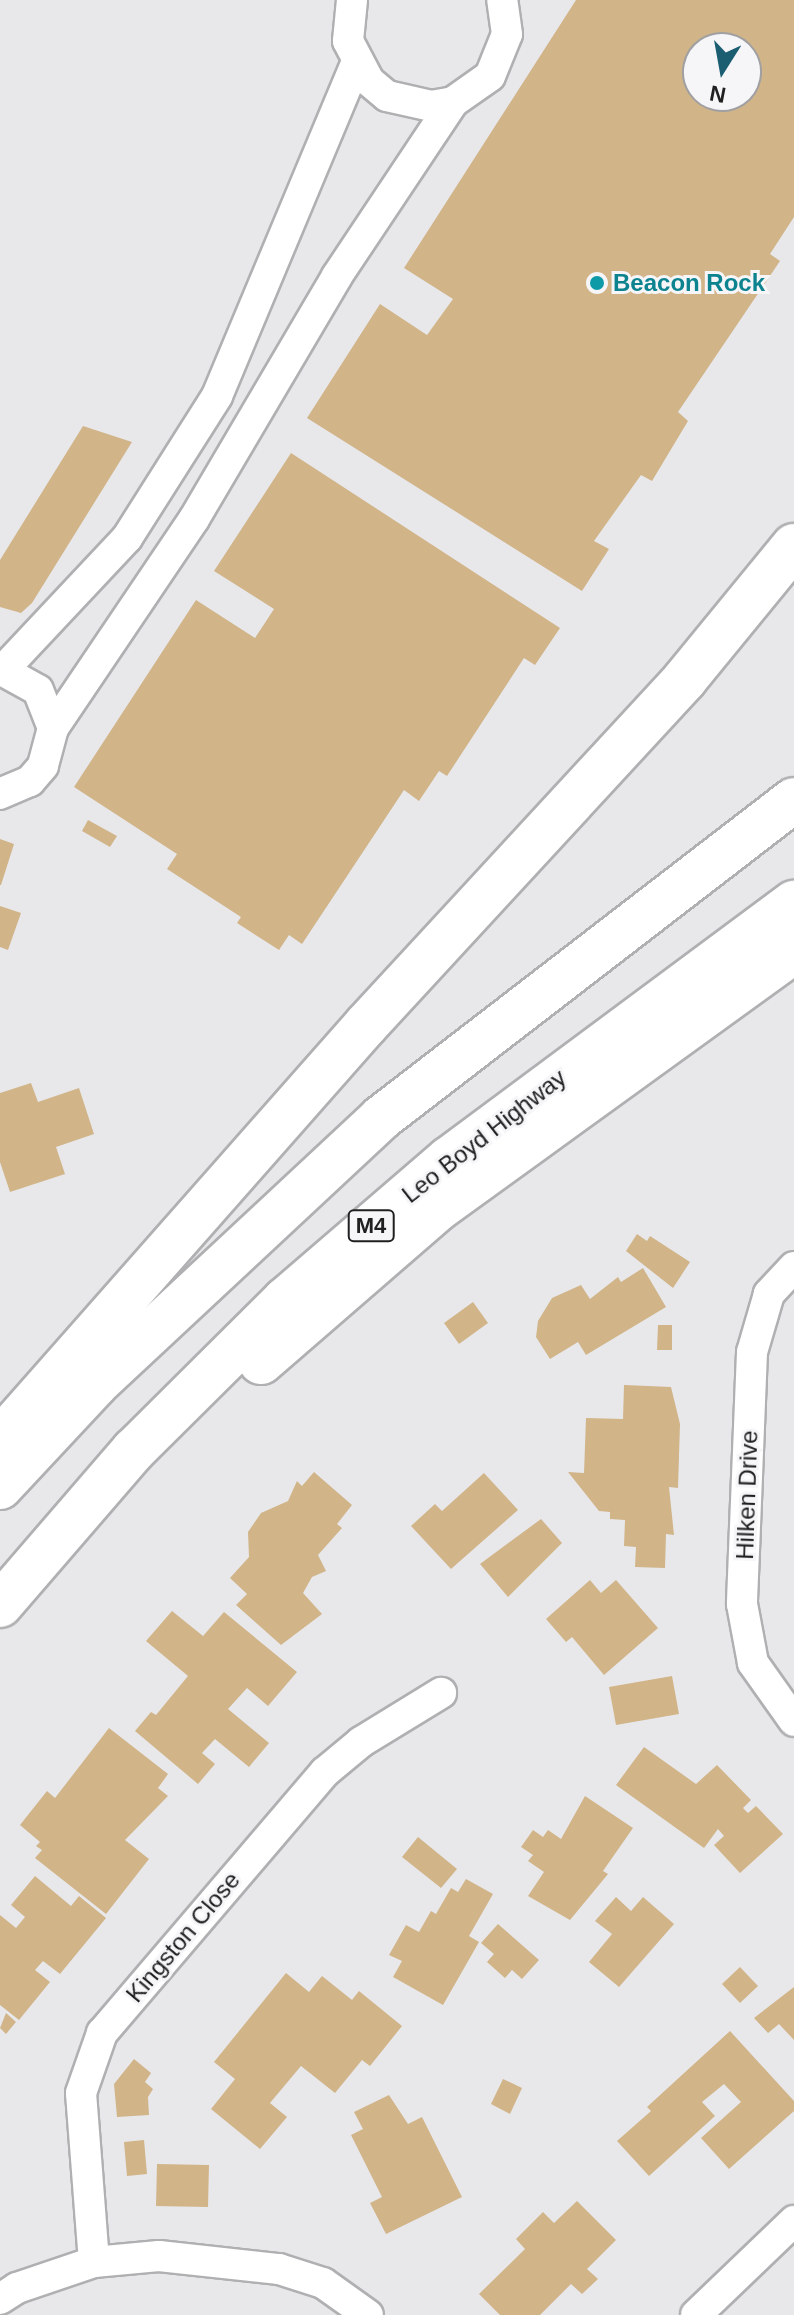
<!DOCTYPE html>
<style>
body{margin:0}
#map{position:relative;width:794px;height:2315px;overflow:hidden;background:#e8e8eb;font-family:Arial,sans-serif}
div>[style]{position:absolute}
.building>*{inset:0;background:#d1b488}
.roads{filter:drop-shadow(2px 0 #b0b0b3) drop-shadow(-2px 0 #b0b0b3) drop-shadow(0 2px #b0b0b3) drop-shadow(0 -2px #b0b0b3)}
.minor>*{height:30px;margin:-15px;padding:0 15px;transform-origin:15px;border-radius:15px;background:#fff}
.trunk>*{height:44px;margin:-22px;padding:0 22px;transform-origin:22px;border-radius:22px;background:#fff}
.dots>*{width:22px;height:22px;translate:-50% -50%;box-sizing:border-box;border:4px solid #f6f5f8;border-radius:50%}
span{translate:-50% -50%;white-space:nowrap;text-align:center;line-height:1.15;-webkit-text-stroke:6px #f6f5f8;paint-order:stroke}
.shield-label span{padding:2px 6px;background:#f6f5f8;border:2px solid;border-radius:6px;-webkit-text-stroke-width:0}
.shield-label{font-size:22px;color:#202021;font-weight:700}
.culture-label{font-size:24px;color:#0d838f;font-weight:700}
.left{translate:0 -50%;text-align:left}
.street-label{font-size:24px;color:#202021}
.north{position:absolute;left:682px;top:32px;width:80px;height:80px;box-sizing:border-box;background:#f6f5f8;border:2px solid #a0a0a2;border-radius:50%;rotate:191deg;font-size:22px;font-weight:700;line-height:32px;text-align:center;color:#202021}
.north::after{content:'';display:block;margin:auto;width:28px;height:36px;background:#1b5e72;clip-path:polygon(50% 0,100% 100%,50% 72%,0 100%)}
</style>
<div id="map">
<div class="building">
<i style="clip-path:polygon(evenodd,576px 0,794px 0,794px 217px,770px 254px,780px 261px,678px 412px,688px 421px,652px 481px,641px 475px,594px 541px,609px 549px,582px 591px,307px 418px,380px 304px,427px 335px,453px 299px,404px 268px,576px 0,698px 48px,746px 48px,746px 96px,698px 96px,698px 48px)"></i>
<i style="clip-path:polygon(83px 426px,132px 442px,32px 603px,21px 613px,0 607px,0 560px)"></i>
<i style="clip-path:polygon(291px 453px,560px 628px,535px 665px,524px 658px,447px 776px,439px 771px,419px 801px,404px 790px,302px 944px,289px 935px,279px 950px,237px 923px,241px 917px,167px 869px,177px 854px,74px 787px,196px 600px,255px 638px,274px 609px,214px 571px)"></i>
<i style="clip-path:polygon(88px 820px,117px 836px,110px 847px,82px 831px)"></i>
<i style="clip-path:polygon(0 839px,14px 844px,1px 885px,0 885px)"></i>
<i style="clip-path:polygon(0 906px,21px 913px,8px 950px,0 947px)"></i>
<i style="clip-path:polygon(31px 1083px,38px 1102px,79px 1088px,94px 1134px,56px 1147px,65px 1174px,10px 1192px,0 1162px,0 1093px)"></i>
<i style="clip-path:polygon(637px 1234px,647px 1241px,650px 1236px,690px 1262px,673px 1288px,626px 1251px)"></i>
<i style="clip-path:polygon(643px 1268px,666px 1307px,586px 1355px,578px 1342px,550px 1359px,536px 1337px,538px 1321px,552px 1298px,581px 1285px,590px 1299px,618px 1277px,621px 1282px)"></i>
<i style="clip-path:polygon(473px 1302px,488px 1323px,459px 1344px,444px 1323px)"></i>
<i style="clip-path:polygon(658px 1325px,672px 1325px,672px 1350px,657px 1350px)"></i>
<i style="clip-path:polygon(624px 1385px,671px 1387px,680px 1424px,678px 1488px,669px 1487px,674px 1535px,666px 1534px,665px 1568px,635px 1567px,636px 1547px,624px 1546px,625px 1520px,610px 1519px,610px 1512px,599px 1511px,568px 1472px,584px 1473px,586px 1418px,623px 1419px)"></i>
<i style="clip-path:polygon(314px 1472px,352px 1505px,337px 1524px,342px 1528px,318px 1555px,326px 1571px,312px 1577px,303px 1593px,322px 1614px,281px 1645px,236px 1605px,247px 1594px,230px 1578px,249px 1557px,248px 1532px,261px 1513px,288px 1501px,297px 1481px,302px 1486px)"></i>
<i style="clip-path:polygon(484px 1473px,518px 1510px,451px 1569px,411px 1526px,435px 1504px,442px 1511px)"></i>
<i style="clip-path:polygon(541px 1519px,562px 1543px,508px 1597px,480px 1564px)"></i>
<i style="clip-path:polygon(590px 1580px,601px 1593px,616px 1580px,658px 1628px,604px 1675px,572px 1637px,566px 1642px,546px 1619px)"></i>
<i style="clip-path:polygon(172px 1611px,203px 1636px,224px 1612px,297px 1672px,268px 1706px,247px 1688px,228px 1709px,269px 1743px,249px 1767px,215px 1739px,202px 1753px,215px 1764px,198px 1784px,135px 1731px,151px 1712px,156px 1715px,188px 1676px,146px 1641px)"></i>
<i style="clip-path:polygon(672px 1676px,679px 1714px,616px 1725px,609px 1687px)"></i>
<i style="clip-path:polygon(109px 1728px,168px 1774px,158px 1788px,168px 1796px,125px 1840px,149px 1859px,106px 1914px,35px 1858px,42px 1850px,36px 1846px,40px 1842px,20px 1825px,47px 1791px,55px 1798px)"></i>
<i style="clip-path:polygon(644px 1747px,696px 1784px,717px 1765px,751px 1800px,743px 1808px,748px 1813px,756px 1806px,783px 1834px,740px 1873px,714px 1845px,724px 1836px,718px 1829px,704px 1848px,616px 1785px)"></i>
<i style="clip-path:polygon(585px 1796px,633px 1828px,603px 1871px,608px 1874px,570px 1920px,528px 1896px,544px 1872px,528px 1861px,533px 1855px,521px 1847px,533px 1830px,543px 1837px,548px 1830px,561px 1839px)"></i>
<i style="clip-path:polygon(418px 1837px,457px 1869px,441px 1888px,402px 1857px)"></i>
<i style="clip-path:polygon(35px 1876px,71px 1906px,79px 1896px,106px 1918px,60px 1974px,43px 1961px,35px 1970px,50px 1982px,19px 2020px,0 2005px,0 1915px,16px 1928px,25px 1917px,11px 1905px)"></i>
<i style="clip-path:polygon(466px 1879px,493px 1894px,469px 1936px,479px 1942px,443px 2005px,393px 1977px,402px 1961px,389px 1955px,406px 1925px,419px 1932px,431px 1911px,436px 1914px,451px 1888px,458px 1892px)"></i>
<i style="clip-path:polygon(616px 1897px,631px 1911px,643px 1897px,674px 1924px,619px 1987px,589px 1962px,612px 1934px,595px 1921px)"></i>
<i style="clip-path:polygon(498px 1924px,539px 1960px,522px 1979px,512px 1970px,505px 1978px,487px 1962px,494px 1954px,481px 1943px)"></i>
<i style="clip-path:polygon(740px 1967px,758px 1986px,740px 2003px,722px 1984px)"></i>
<i style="clip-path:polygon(286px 1973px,309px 1992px,322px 1976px,352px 2000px,359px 1991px,402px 2026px,370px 2066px,362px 2060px,335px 2093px,301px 2066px,270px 2103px,287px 2117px,260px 2149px,211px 2109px,235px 2079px,214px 2062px)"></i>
<i style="clip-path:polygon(794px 1987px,794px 2040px,779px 2024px,768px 2033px,754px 2018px)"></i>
<i style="clip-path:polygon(6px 2013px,16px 2022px,6px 2034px,0 2028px)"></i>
<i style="clip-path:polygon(730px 2031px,794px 2101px,794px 2111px,729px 2169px,701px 2138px,741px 2102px,724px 2084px,702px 2102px,715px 2116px,649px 2176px,617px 2141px,651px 2111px,647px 2107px)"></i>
<i style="clip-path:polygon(134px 2059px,151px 2073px,145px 2082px,153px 2089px,148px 2097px,149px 2115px,117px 2117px,114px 2084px)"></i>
<i style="clip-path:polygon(503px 2079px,522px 2088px,510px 2114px,491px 2104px)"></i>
<i style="clip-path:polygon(389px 2095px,408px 2124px,422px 2117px,462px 2197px,386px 2234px,370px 2203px,382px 2197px,351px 2135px,363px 2129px,354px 2112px)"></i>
<i style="clip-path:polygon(144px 2140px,147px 2174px,127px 2176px,124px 2142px)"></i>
<i style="clip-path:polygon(157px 2164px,209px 2165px,208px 2207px,156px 2206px)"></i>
<i style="clip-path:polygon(577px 2201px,616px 2240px,587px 2269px,598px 2279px,582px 2294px,571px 2284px,540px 2315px,500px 2315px,479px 2294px,525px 2249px,516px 2239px,543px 2212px,554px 2223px)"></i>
</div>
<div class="roads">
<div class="minor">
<i style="left:352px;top:0;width:41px;rotate:95.6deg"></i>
<i style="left:348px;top:41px;width:45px;rotate:62.3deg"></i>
<i style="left:369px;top:81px;width:23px;rotate:40deg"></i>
<i style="left:387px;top:96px;width:45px;rotate:12.8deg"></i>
<i style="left:431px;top:106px;width:22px;rotate:-10deg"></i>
<i style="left:453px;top:102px;width:45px;rotate:-35.1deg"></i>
<i style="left:490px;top:76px;width:45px;rotate:-68deg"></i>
<i style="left:507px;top:34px;width:34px;rotate:-98deg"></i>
<i style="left:0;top:669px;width:43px;rotate:28.9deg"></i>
<i style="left:38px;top:690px;width:41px;rotate:68.5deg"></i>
<i style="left:53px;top:728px;width:39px;rotate:105deg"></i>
<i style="left:43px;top:766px;width:20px;rotate:131deg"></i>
<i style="left:30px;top:781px;width:33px;rotate:157deg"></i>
<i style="left:4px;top:669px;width:180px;rotate:-46.8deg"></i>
<i style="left:127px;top:538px;width:168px;rotate:-57.6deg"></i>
<i style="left:217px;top:396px;width:361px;rotate:-67.3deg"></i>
<i style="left:53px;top:728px;width:252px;rotate:-56deg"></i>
<i style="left:194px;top:519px;width:282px;rotate:-59.5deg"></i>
<i style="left:337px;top:276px;width:209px;rotate:-56.3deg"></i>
<i style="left:794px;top:1267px;width:37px;rotate:133deg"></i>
<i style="left:769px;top:1294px;width:60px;rotate:106.3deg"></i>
<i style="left:752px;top:1352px;width:252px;rotate:92.3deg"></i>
<i style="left:742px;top:1604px;width:60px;rotate:79.4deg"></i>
<i style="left:753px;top:1663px;width:71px;rotate:54.7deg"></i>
<i style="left:94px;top:2262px;width:169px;rotate:-94.4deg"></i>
<i style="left:81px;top:2093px;width:64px;rotate:-70.7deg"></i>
<i style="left:102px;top:2033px;width:343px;rotate:-49.5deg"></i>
<i style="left:325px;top:1772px;width:47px;rotate:-39.8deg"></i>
<i style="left:361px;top:1742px;width:94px;rotate:-31.5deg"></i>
<i style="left:0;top:2299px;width:20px;rotate:-33deg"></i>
<i style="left:17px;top:2288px;width:81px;rotate:-18.7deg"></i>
<i style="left:94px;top:2262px;width:65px;rotate:-5.3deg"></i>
<i style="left:159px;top:2256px;width:121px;rotate:6.2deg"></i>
<i style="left:279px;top:2269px;width:46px;rotate:17.7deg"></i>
<i style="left:323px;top:2283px;width:55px;rotate:35.4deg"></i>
<i style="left:696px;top:2315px;width:136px;rotate:-43.8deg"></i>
</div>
<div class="trunk">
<i style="left:261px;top:1362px;width:235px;rotate:-40.9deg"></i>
<i style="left:439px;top:1208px;width:438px;rotate:-35.9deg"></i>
<i style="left:0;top:1440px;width:553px;rotate:-48.59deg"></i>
<i style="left:366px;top:1025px;width:471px;rotate:-47.3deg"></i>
<i style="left:685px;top:679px;width:172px;rotate:-50.7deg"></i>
<i style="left:0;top:1487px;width:141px;rotate:-47deg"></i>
<i style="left:96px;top:1384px;width:390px;rotate:-43deg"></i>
<i style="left:381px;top:1118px;width:521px;rotate:-37.6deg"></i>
<i style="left:0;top:1605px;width:205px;rotate:-49.2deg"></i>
<i style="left:134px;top:1450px;width:213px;rotate:-44.8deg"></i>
<i style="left:285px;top:1300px;width:216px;rotate:-40.7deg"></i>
<i style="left:449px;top:1159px;width:430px;rotate:-36.6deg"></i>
</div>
</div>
<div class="dots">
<i style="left:597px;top:283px;background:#0f9aa8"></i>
</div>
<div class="shield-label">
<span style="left:371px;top:1226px">M4</span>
</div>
<div class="culture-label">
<span class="left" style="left:613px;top:283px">Beacon Rock</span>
</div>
<div class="street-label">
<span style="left:484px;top:1136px;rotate:-38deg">Leo Boyd Highway</span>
<span style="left:747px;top:1495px;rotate:-88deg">Hilken Drive</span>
<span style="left:183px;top:1937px;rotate:-50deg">Kingston Close</span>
</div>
<div class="north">N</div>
</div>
